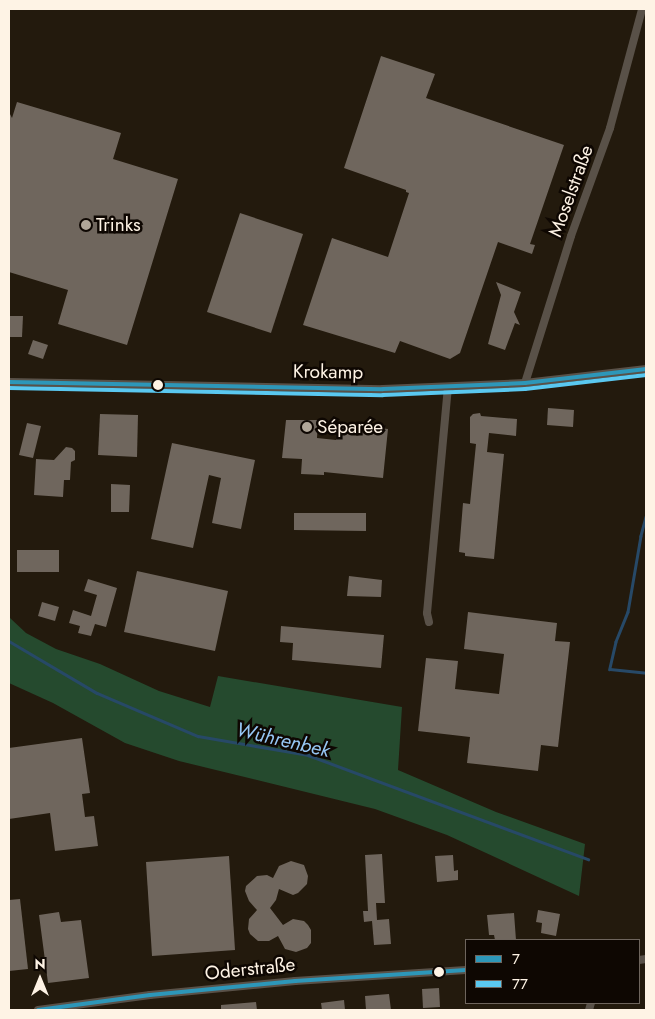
<!DOCTYPE html>
<meta charset="utf-8">
<style>
body{margin:0}
#map{position:relative;width:655px;height:1019px;overflow:hidden;background:#231a0d;font-family:Jost,sans-serif}
div>[style]{position:absolute}
.forest>*{inset:0;background:#254a2e}
.stream>*{height:2.5px;margin:-1.25px;padding:0 1.25px;transform-origin:1.25px;border-radius:1.25px;background:#274967}
.building>*{inset:0;background:#6f665d}
.street>*{height:8px;margin:-4px;padding:0 4px;transform-origin:4px;border-radius:4px;background:#595148}
.bus-1>*{height:4px;margin:-2px;padding:0 2px;transform-origin:2px;border-radius:2px;background:#2d97b9}
.bus-2>*{height:4px;margin:-2px;padding:0 2px;transform-origin:2px;border-radius:2px;background:#5ac8f0}
.dots>*{width:14px;height:14px;translate:-50% -50%;box-sizing:border-box;border:2px solid #0e0702;border-radius:50%}
span{translate:-50% -50%;white-space:nowrap;text-align:center;line-height:1.15;-webkit-text-stroke:5px #0e0702;paint-order:stroke}
.street-label{font-size:19px;color:#fef3e5}
.poi-label{font-size:19px;color:#fef3e5}
.left{translate:0 -50%;text-align:left}
.water-label{font-size:20px;color:#96c6f3;font-style:italic}
.frame{position:absolute;inset:0;border:10px solid #fef3e5;pointer-events:none}
.legend{position:absolute;left:465px;top:939px;width:175px;height:65px;box-sizing:border-box;background:#0e0702;border:1px solid #6e655d;margin:0;padding:6px 9px;list-style:none;font-size:15px;color:#fef3e5}
.legend li{display:flex;align-items:center;gap:10px;height:25px}
.legend b{width:25px;border:1px solid #6e655d}
.north{position:absolute;left:15px;top:954px;width:50px;height:50px;-webkit-text-stroke:4px #0e0702;paint-order:stroke;rotate:0deg;font-size:14px;font-weight:700;line-height:20px;text-align:center;color:#fef3e5}
.north::after{content:'';display:block;margin:auto;width:18px;height:22px;background:#fef3e5;clip-path:polygon(50% 0,100% 100%,50% 72%,0 100%)}
</style>
<div id="map">
<div class="forest">
<i style="clip-path:polygon(9px 617px,26px 633px,56px 649px,100px 664px,159px 691px,210px 707px,218px 676px,402px 707px,398px 770px,496px 812px,585px 844px,579px 896px,447px 835px,375px 809px,179px 761px,125px 743px,53px 703px,9px 683px)"></i>
</div>
<div class="stream">
<i style="left:646px;top:517px;width:20px;rotate:105deg"></i>
<i style="left:641px;top:536px;width:77px;rotate:99.7deg"></i>
<i style="left:628px;top:612px;width:32px;rotate:112deg"></i>
<i style="left:616px;top:642px;width:28px;rotate:103deg"></i>
<i style="left:610px;top:669px;width:36px;rotate:6deg"></i>
<i style="left:9px;top:641px;width:102px;rotate:30.6deg"></i>
<i style="left:97px;top:693px;width:110px;rotate:23.1deg"></i>
<i style="left:198px;top:736px;width:112px;rotate:9.8deg"></i>
<i style="left:308px;top:755px;width:299px;rotate:20.4deg"></i>
</div>
<div class="building">
<i style="clip-path:polygon(381px 56px,435px 74px,426px 98px,564px 145px,530px 244px,535px 245px,532px 254px,498px 242px,460px 353px,450px 359px,400px 341px,395px 353px,303px 325px,332px 238px,388px 257px,409px 193px,406px 192px,406px 190px,344px 168px)"></i>
<i style="clip-path:polygon(17px 102px,121px 133px,113px 159px,178px 179px,127px 345px,58px 324px,68px 290px,9px 272px,9px 112px,12px 118px)"></i>
<i style="clip-path:polygon(240px 213px,303px 234px,271px 333px,207px 312px)"></i>
<i style="clip-path:polygon(496px 282px,521px 292px,514px 312px,520px 325px,515px 323px,505px 350px,488px 344px,501px 295px)"></i>
<i style="clip-path:polygon(9px 316px,23px 316px,22px 337px,9px 337px)"></i>
<i style="clip-path:polygon(33px 340px,48px 345px,43px 359px,28px 354px)"></i>
<i style="clip-path:polygon(548px 408px,574px 410px,573px 427px,547px 425px)"></i>
<i style="clip-path:polygon(480px 413px,481px 416px,517px 419px,516px 436px,489px 433px,487px 452px,504px 454px,494px 559px,465px 556px,465px 553px,459px 552px,463px 503px,470px 504px,476px 444px,470px 443px,470px 417px,473px 414px)"></i>
<i style="clip-path:polygon(100px 414px,138px 415px,137px 457px,98px 455px)"></i>
<i style="clip-path:polygon(286px 420px,318px 420px,317px 438px,336px 440px,338px 424px,388px 429px,383px 478px,324px 472px,324px 475px,301px 474px,302px 459px,282px 458px)"></i>
<i style="clip-path:polygon(27px 423px,41px 426px,33px 458px,19px 455px)"></i>
<i style="clip-path:polygon(172px 443px,255px 460px,241px 529px,212px 523px,221px 478px,209px 475px,193px 548px,151px 539px)"></i>
<i style="clip-path:polygon(66px 447px,72px 448px,75px 451px,75px 460px,71px 462px,70px 480px,64px 480px,63px 497px,34px 495px,36px 459px,54px 460px)"></i>
<i style="clip-path:polygon(111px 484px,130px 485px,129px 512px,111px 512px)"></i>
<i style="clip-path:polygon(294px 513px,366px 513px,366px 531px,294px 530px)"></i>
<i style="clip-path:polygon(17px 550px,59px 550px,59px 572px,17px 572px)"></i>
<i style="clip-path:polygon(137px 571px,228px 591px,215px 651px,124px 632px)"></i>
<i style="clip-path:polygon(349px 576px,382px 580px,381px 597px,347px 596px)"></i>
<i style="clip-path:polygon(88px 579px,117px 588px,106px 627px,95px 624px,91px 636px,78px 633px,80px 626px,69px 623px,73px 610px,91px 616px,97px 595px,84px 591px)"></i>
<i style="clip-path:polygon(42px 602px,59px 607px,55px 621px,38px 616px)"></i>
<i style="clip-path:polygon(468px 612px,557px 623px,555px 641px,570px 642px,558px 747px,541px 745px,538px 771px,467px 763px,470px 737px,418px 731px,426px 658px,458px 661px,455px 689px,499px 694px,504px 654px,464px 649px)"></i>
<i style="clip-path:polygon(281px 626px,384px 635px,381px 668px,292px 660px,293px 643px,280px 642px)"></i>
<i style="clip-path:polygon(82px 738px,90px 793px,82px 794px,85px 817px,94px 816px,98px 846px,55px 851px,50px 813px,9px 819px,9px 748px)"></i>
<i style="clip-path:polygon(382px 854px,385px 903px,376px 903px,377px 920px,389px 919px,391px 944px,374px 945px,372px 921px,364px 922px,363px 911px,368px 911px,365px 855px)"></i>
<i style="clip-path:polygon(453px 855px,454px 871px,458px 870px,458px 880px,437px 882px,435px 856px)"></i>
<i style="clip-path:polygon(229px 856px,235px 950px,152px 956px,146px 862px)"></i>
<i style="clip-path:polygon(291px 861px,304px 865px,308px 876px,307px 884px,298px 893px,293px 895px,279px 889px,276px 900px,270px 908px,283px 925px,293px 919px,304px 921px,308px 925px,311px 930px,311px 943px,307px 948px,296px 952px,285px 949px,278px 936px,269px 941px,258px 941px,250px 934px,248px 929px,249px 919px,257px 910px,249px 901px,245px 891px,246px 886px,257px 876px,267px 875px,273px 878px,279px 866px)"></i>
<i style="clip-path:polygon(20px 899px,28px 969px,9px 971px,9px 900px)"></i>
<i style="clip-path:polygon(538px 910px,560px 914px,556px 936px,541px 933px,542px 923px,536px 922px)"></i>
<i style="clip-path:polygon(59px 912px,61px 922px,81px 920px,89px 978px,48px 983px,39px 915px)"></i>
<i style="clip-path:polygon(514px 913px,516px 940px,495px 940px,494px 935px,489px 935px,487px 915px)"></i>
<i style="clip-path:polygon(439px 988px,440px 1007px,423px 1008px,422px 989px)"></i>
<i style="clip-path:polygon(389px 994px,391px 1010px,366px 1010px,365px 996px)"></i>
<i style="clip-path:polygon(344px 1000px,345px 1010px,322px 1010px,321px 1003px)"></i>
<i style="clip-path:polygon(256px 1002px,257px 1010px,221px 1010px,221px 1005px)"></i>
</div>
<div class="street">
<i style="left:9px;top:382px;width:374px;rotate:1.1deg"></i>
<i style="left:383px;top:389px;width:142px;rotate:-2.4deg"></i>
<i style="left:525px;top:383px;width:122px;rotate:-6.6deg"></i>
<i style="left:525px;top:383px;width:154px;rotate:-72.6deg"></i>
<i style="left:571px;top:236px;width:115px;rotate:-70.1deg"></i>
<i style="left:610px;top:128px;width:123px;rotate:-74.9deg"></i>
<i style="left:429px;top:622px;width:9px;rotate:-103deg"></i>
<i style="left:427px;top:613px;width:227px;rotate:-84.7deg"></i>
<i style="left:639px;top:960px;width:7px;rotate:-8deg"></i>
<i style="left:38px;top:1010px;width:113px;rotate:-7.6deg"></i>
<i style="left:150px;top:995px;width:146px;rotate:-5.5deg"></i>
<i style="left:295px;top:981px;width:171px;rotate:-3.7deg"></i>
<i style="left:589px;top:1010px;width:7px;rotate:-74deg"></i>
</div>
<div class="bus-1">
<i style="left:9px;top:382px;width:374px;rotate:1.1deg"></i>
<i style="left:383px;top:389px;width:142px;rotate:-2.4deg"></i>
<i style="left:525px;top:383px;width:122px;rotate:-6.6deg"></i>
<i style="left:38px;top:1010px;width:113px;rotate:-7.6deg"></i>
<i style="left:150px;top:995px;width:146px;rotate:-5.5deg"></i>
<i style="left:295px;top:981px;width:171px;rotate:-3.7deg"></i>
</div>
<div class="bus-2">
<i style="left:9px;top:388px;width:374px;rotate:1.1deg"></i>
<i style="left:383px;top:395px;width:142px;rotate:-2.4deg"></i>
<i style="left:525px;top:389px;width:122px;rotate:-6.6deg"></i>
</div>
<div class="dots">
<i style="left:86px;top:225px;background:#b1a799"></i>
<i style="left:158px;top:385px;background:#fef3e5"></i>
<i style="left:307px;top:427px;background:#b1a799"></i>
<i style="left:439px;top:972px;background:#fef3e5"></i>
</div>
<div class="street-label">
<span style="left:571px;top:191px;rotate:-70deg">Moselstraße</span>
<span style="left:328px;top:372px;rotate:1deg">Krokamp</span>
<span style="left:250px;top:969px;rotate:-6deg">Oderstraße</span>
</div>
<div class="poi-label">
<span class="left" style="left:96px;top:225px">Trinks</span>
<span class="left" style="left:317px;top:427px">Séparée</span>
</div>
<div class="water-label">
<span style="left:283px;top:740px;rotate:13deg">Wührenbek</span>
</div>
<div class="frame"></div>
<ul class="legend">
<li><b style="height:6px;background:#2d97b9"></b>7</li>
<li><b style="height:6px;background:#5ac8f0"></b>77</li>
</ul>
<div class="north">N</div>
</div>
